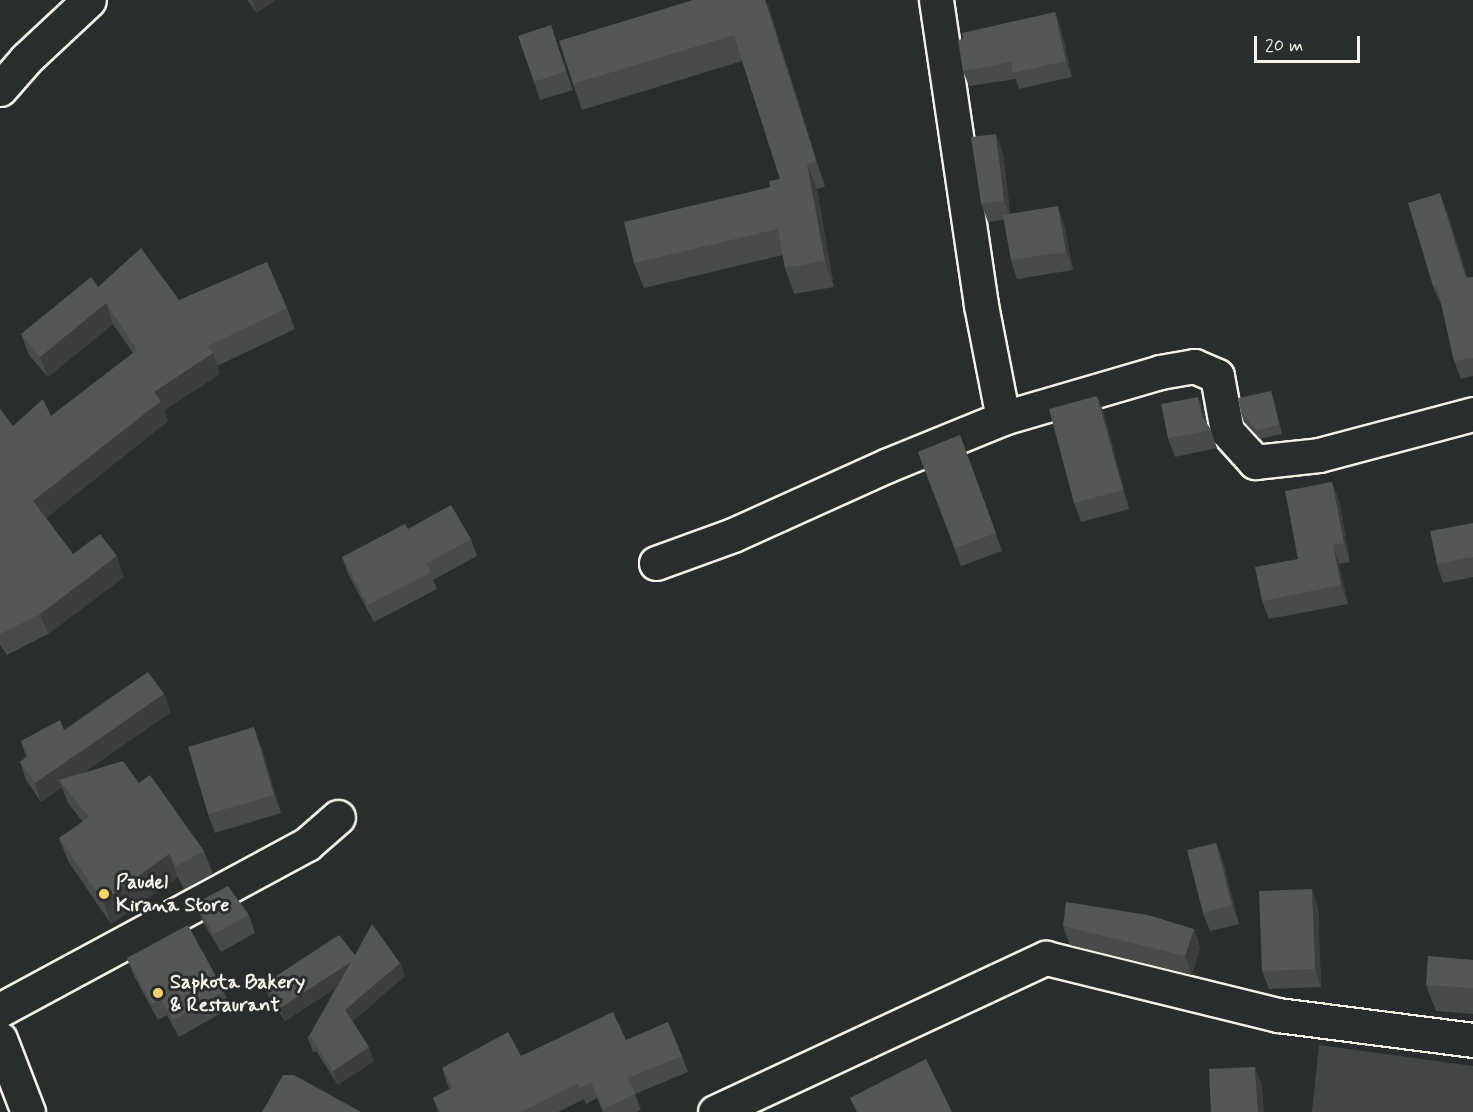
<!DOCTYPE html>
<style>
body{margin:0}
#map{position:relative;width:1473px;height:1112px;overflow:hidden;background:#2a2d2e;font-family:Mynerve,sans-serif}
div>[style]{position:absolute}
.green>*{inset:0;background:#444645}
.roads{filter:drop-shadow(2px 0 #f4f1e8) drop-shadow(-2px 0 #f4f1e8) drop-shadow(0 2px #f4f1e8) drop-shadow(0 -2px #f4f1e8)}
.street>*{height:33px;margin:-16.5px;padding:0 16.5px;transform-origin:16.5px;border-radius:16.5px;background:#2a2d2e}
.highway>*{height:33px;margin:-16.5px;padding:0 16.5px;transform-origin:16.5px;border-radius:16.5px;background:#2a2d2e}
.wall>*{inset:0;background:#494b4a}
.shaded-wall>*{inset:0;background:#3c3d3c}
.building>*{inset:0;background:#555756}
.dots>*{width:16px;height:16px;translate:-50% -50%;box-sizing:border-box;border:3px solid #2a2d2e;border-radius:50%}
span{translate:-50% -50%;white-space:nowrap;text-align:center;line-height:1.15;-webkit-text-stroke:6px #2a2d2e;paint-order:stroke}
.poi-label{font-size:20px;color:#f4f1e8;font-weight:700}
.left{translate:0 -50%;text-align:left}
.scale{position:absolute;left:1254px;top:36px;width:106px;height:27px;box-sizing:border-box;border:3px solid #f4f1e8;border-top:0;padding-left:8px;font-size:18px;line-height:21px;white-space:nowrap;color:#f4f1e8;-webkit-text-stroke:4px #2a2d2e;paint-order:stroke}
</style>
<div id="map">
<div class="green">
<i style="clip-path:polygon(1319px 1045px,1473px 1066px,1473px 1112px,1312px 1112px)"></i>
</div>
<div class="roads">
<div class="street">
<i style="left:936px;top:0;width:308px;rotate:81.6deg"></i>
<i style="left:981px;top:305px;width:115px;rotate:79deg"></i>
<i style="left:0;top:89px;width:40px;rotate:-49deg"></i>
<i style="left:26px;top:59px;width:86px;rotate:-43.1deg"></i>
<i style="left:656px;top:563px;width:82px;rotate:-20deg"></i>
<i style="left:733px;top:535px;width:170px;rotate:-24.3deg"></i>
<i style="left:888px;top:465px;width:124px;rotate:-22.2deg"></i>
<i style="left:1003px;top:418px;width:164px;rotate:-16.3deg"></i>
<i style="left:1160px;top:372px;width:35px;rotate:-10deg"></i>
<i style="left:1194px;top:366px;width:25px;rotate:23deg"></i>
<i style="left:1217px;top:376px;width:56px;rotate:79.7deg"></i>
<i style="left:1227px;top:431px;width:42px;rotate:47.9deg"></i>
<i style="left:1255px;top:462px;width:64px;rotate:-6.2deg"></i>
<i style="left:1319px;top:455px;width:159px;rotate:-14.9deg"></i>
<i style="left:0;top:1010px;width:349px;rotate:-28.4deg"></i>
<i style="left:307px;top:844px;width:41px;rotate:-41.1deg"></i>
<i style="left:715px;top:1112px;width:365px;rotate:-25deg"></i>
<i style="left:1046px;top:958px;width:239px;rotate:13.8deg"></i>
<i style="left:1278px;top:1015px;width:197px;rotate:7.3deg"></i>
</div>
<div class="highway">
<i style="left:0;top:1039px;width:78px;rotate:69deg"></i>
</div>
</div>
<div class="wall">
<i style="clip-path:polygon(247px 0,275px 0,257px 13px)"></i>
<i style="clip-path:polygon(768px 5px,825px 187px,817px 189px,834px 287px,794px 294px,785px 268px,783px 255px,644px 288px,634px 263px,770px 187px,780px 179px,742px 61px,582px 110px,573px 84px)"></i>
<i style="clip-path:polygon(1055px 12px,1061px 28px,1072px 77px,1019px 89px,1016px 79px,969px 86px,963px 71px,963px 39px)"></i>
<i style="clip-path:polygon(557px 44px,573px 90px,540px 100px,534px 82px)"></i>
<i style="clip-path:polygon(1003px 153px,1010px 214px,1064px 224px,1073px 270px,1017px 279px,1011px 260px,1004px 220px,988px 222px,981px 203px)"></i>
<i style="clip-path:polygon(1447px 211px,1467px 278px,1473px 277px,1473px 376px,1461px 379px,1454px 361px,1441px 303px,1440px 303px,1433px 286px)"></i>
<i style="clip-path:polygon(98px 287px,179px 300px,287px 308px,295px 329px,217px 366px,220px 374px,164px 410px,168px 421px,46px 518px,73px 554px,124px 577px,48px 634px,7px 655px,0 645px,0 409px,13px 426px,51px 416px,133px 353px,113px 324px,48px 377px,29px 355px,21px 334px)"></i>
<i style="clip-path:polygon(1271px 391px,1274px 400px,1282px 434px,1260px 439px,1244px 422px,1241px 413px)"></i>
<i style="clip-path:polygon(1097px 396px,1104px 414px,1129px 509px,1081px 522px,1074px 503px)"></i>
<i style="clip-path:polygon(1198px 397px,1205px 415px,1207px 424px,1211px 430px,1217px 448px,1175px 457px,1168px 438px)"></i>
<i style="clip-path:polygon(960px 435px,1002px 551px,961px 566px,918px 452px)"></i>
<i style="clip-path:polygon(1332px 482px,1339px 501px,1350px 562px,1339px 564px,1348px 604px,1269px 619px,1262px 601px,1298px 559px)"></i>
<i style="clip-path:polygon(1473px 523px,1473px 577px,1443px 583px,1437px 564px)"></i>
<i style="clip-path:polygon(408px 529px,471px 539px,477px 556px,433px 580px,437px 589px,374px 622px,348px 574px,342px 557px)"></i>
<i style="clip-path:polygon(171px 712px,83px 773px,139px 783px,204px 851px,213px 874px,184px 889px,178px 877px,111px 924px,68px 861px,59px 838px,83px 822px,68px 803px,62px 787px,41px 802px,26px 780px,20px 762px,26px 757px,21px 741px,64px 730px)"></i>
<i style="clip-path:polygon(261px 746px,281px 813px,215px 833px,208px 814px)"></i>
<i style="clip-path:polygon(1216px 843px,1223px 861px,1239px 924px,1210px 931px,1203px 913px)"></i>
<i style="clip-path:polygon(196px 903px,249px 915px,255px 933px,221px 952px,203px 922px)"></i>
<i style="clip-path:polygon(1318px 907px,1321px 987px,1269px 989px,1262px 971px)"></i>
<i style="clip-path:polygon(1063px 926px,1194px 929px,1200px 947px,1192px 975px,1070px 945px)"></i>
<i style="clip-path:polygon(355px 955px,400px 963px,405px 976px,352px 1021px,374px 1061px,338px 1085px,316px 1051px,313px 1052px,308px 1038px,336px 988px,285px 1021px,269px 997px,264px 984px)"></i>
<i style="clip-path:polygon(127px 958px,224px 991px,230px 1008px,179px 1037px,167px 1015px,158px 1020px,133px 974px)"></i>
<i style="clip-path:polygon(1473px 960px,1473px 1014px,1436px 1011px,1426px 985px)"></i>
<i style="clip-path:polygon(626px 1040px,682px 1056px,688px 1072px,635px 1094px,641px 1110px,636px 1112px,603px 1112px,597px 1098px,586px 1104px,584px 1099px,558px 1112px,438px 1112px,433px 1098px,450px 1089px,447px 1084px,442px 1068px)"></i>
</div>
<div class="shaded-wall">
<i style="clip-path:polygon(252px 0,275px 0,257px 13px)"></i>
<i style="clip-path:polygon(765px 0,766px 0,825px 187px,816px 161px)"></i>
<i style="clip-path:polygon(1055px 12px,1061px 28px,1072px 77px,1066px 61px)"></i>
<i style="clip-path:polygon(996px 134px,1003px 153px,1011px 219px,1004px 201px)"></i>
<i style="clip-path:polygon(807px 164px,817px 189px,834px 287px,825px 261px)"></i>
<i style="clip-path:polygon(1440px 193px,1447px 211px,1473px 295px,1466px 278px)"></i>
<i style="clip-path:polygon(1058px 206px,1064px 224px,1073px 270px,1066px 252px)"></i>
<i style="clip-path:polygon(106px 303px,113px 324px,48px 377px,40px 357px)"></i>
<i style="clip-path:polygon(213px 353px,220px 374px,164px 410px,168px 421px,41px 522px,33px 501px,154px 392px)"></i>
<i style="clip-path:polygon(1271px 391px,1274px 400px,1282px 434px,1279px 425px)"></i>
<i style="clip-path:polygon(1097px 396px,1104px 414px,1129px 509px,1123px 490px)"></i>
<i style="clip-path:polygon(1198px 397px,1205px 415px,1208px 430px,1202px 416px)"></i>
<i style="clip-path:polygon(1332px 482px,1339px 501px,1350px 562px,1344px 543px)"></i>
<i style="clip-path:polygon(1333px 545px,1339px 564px,1348px 604px,1341px 585px)"></i>
<i style="clip-path:polygon(117px 556px,124px 577px,48px 634px,40px 614px)"></i>
<i style="clip-path:polygon(164px 694px,171px 712px,64px 786px,59px 780px,62px 787px,41px 802px,35px 783px)"></i>
<i style="clip-path:polygon(254px 727px,261px 746px,281px 813px,274px 795px)"></i>
<i style="clip-path:polygon(1216px 843px,1223px 861px,1239px 924px,1232px 905px)"></i>
<i style="clip-path:polygon(169px 854px,178px 877px,111px 924px,103px 901px)"></i>
<i style="clip-path:polygon(1312px 889px,1318px 907px,1321px 987px,1315px 969px)"></i>
<i style="clip-path:polygon(1194px 929px,1200px 947px,1192px 975px,1185px 956px)"></i>
<i style="clip-path:polygon(351px 962px,356px 975px,285px 1021px,280px 1008px)"></i>
<i style="clip-path:polygon(400px 963px,405px 976px,350px 1024px,345px 1010px)"></i>
<i style="clip-path:polygon(369px 1047px,374px 1061px,338px 1085px,333px 1071px)"></i>
<i style="clip-path:polygon(1255px 1067px,1262px 1085px,1264px 1112px,1258px 1112px)"></i>
</div>
<div class="building">
<i style="clip-path:polygon(693px 0,765px 0,816px 161px,807px 164px,825px 261px,785px 268px,778px 229px,634px 263px,624px 222px,770px 187px,769px 181px,780px 179px,734px 35px,573px 84px,559px 41px)"></i>
<i style="clip-path:polygon(1055px 12px,1066px 61px,1013px 73px,1011px 62px,963px 71px,958px 40px,963px 39px,962px 33px)"></i>
<i style="clip-path:polygon(551px 25px,566px 71px,534px 82px,518px 36px)"></i>
<i style="clip-path:polygon(996px 134px,1004px 201px,981px 203px,971px 137px)"></i>
<i style="clip-path:polygon(1440px 193px,1466px 278px,1473px 277px,1473px 358px,1454px 361px,1437px 285px,1433px 286px,1408px 203px)"></i>
<i style="clip-path:polygon(1058px 206px,1066px 252px,1011px 260px,1003px 215px)"></i>
<i style="clip-path:polygon(141px 248px,179px 300px,267px 262px,287px 308px,208px 346px,213px 353px,154px 392px,161px 401px,33px 501px,73px 554px,100px 534px,117px 556px,40px 614px,0 634px,0 409px,13px 426px,43px 399px,51px 416px,137px 350px,106px 303px,40px 357px,21px 334px,91px 277px,98px 287px)"></i>
<i style="clip-path:polygon(1271px 391px,1279px 425px,1256px 430px,1241px 413px,1238px 398px)"></i>
<i style="clip-path:polygon(1097px 396px,1123px 490px,1074px 503px,1049px 409px)"></i>
<i style="clip-path:polygon(1198px 397px,1202px 416px,1211px 430px,1168px 438px,1161px 404px)"></i>
<i style="clip-path:polygon(960px 435px,996px 533px,955px 548px,918px 452px)"></i>
<i style="clip-path:polygon(1332px 482px,1344px 543px,1333px 545px,1341px 585px,1262px 601px,1255px 567px,1298px 559px,1285px 491px)"></i>
<i style="clip-path:polygon(451px 505px,471px 539px,426px 564px,431px 572px,368px 605px,342px 557px,405px 524px,408px 529px)"></i>
<i style="clip-path:polygon(1473px 523px,1473px 557px,1437px 564px,1430px 531px)"></i>
<i style="clip-path:polygon(148px 672px,164px 694px,35px 783px,20px 762px,28px 756px,21px 741px,60px 720px,64px 730px)"></i>
<i style="clip-path:polygon(254px 727px,274px 795px,208px 814px,188px 747px)"></i>
<i style="clip-path:polygon(123px 761px,139px 783px,150px 775px,204px 851px,176px 866px,169px 854px,103px 901px,59px 838px,89px 817px,59px 780px)"></i>
<i style="clip-path:polygon(1216px 843px,1232px 905px,1203px 913px,1187px 850px)"></i>
<i style="clip-path:polygon(228px 886px,249px 915px,214px 934px,196px 903px)"></i>
<i style="clip-path:polygon(1312px 889px,1315px 969px,1262px 971px,1259px 891px)"></i>
<i style="clip-path:polygon(1066px 902px,1148px 915px,1194px 929px,1185px 956px,1063px 926px)"></i>
<i style="clip-path:polygon(372px 924px,400px 963px,345px 1010px,369px 1047px,333px 1071px,311px 1037px,308px 1038px,351px 962px,280px 1008px,264px 984px,339px 935px,355px 955px)"></i>
<i style="clip-path:polygon(188px 925px,224px 991px,173px 1020px,161px 999px,152px 1004px,127px 958px)"></i>
<i style="clip-path:polygon(1428px 956px,1473px 960px,1473px 988px,1426px 985px)"></i>
<i style="clip-path:polygon(613px 1012px,626px 1040px,668px 1022px,682px 1056px,628px 1078px,635px 1094px,603px 1109px,591px 1082px,580px 1088px,578px 1083px,521px 1112px,441px 1112px,433px 1098px,453px 1087px,442px 1068px,508px 1032px,521px 1056px)"></i>
<i style="clip-path:polygon(926px 1059px,952px 1112px,857px 1112px,850px 1098px)"></i>
<i style="clip-path:polygon(1255px 1067px,1258px 1112px,1211px 1112px,1209px 1069px)"></i>
<i style="clip-path:polygon(283px 1075px,294px 1075px,361px 1112px,262px 1112px)"></i>
</div>
<div class="dots">
<i style="left:104px;top:894px;background:#ffd166"></i>
<i style="left:158px;top:993px;background:#ffd166"></i>
</div>
<div class="poi-label">
<span class="left" style="left:116px;top:894px">Paudel<br>Kirana Store</span>
<span class="left" style="left:170px;top:994px">Sapkota Bakery<br>&amp; Restaurant</span>
</div>
<div class="scale">20 m</div>
</div>
